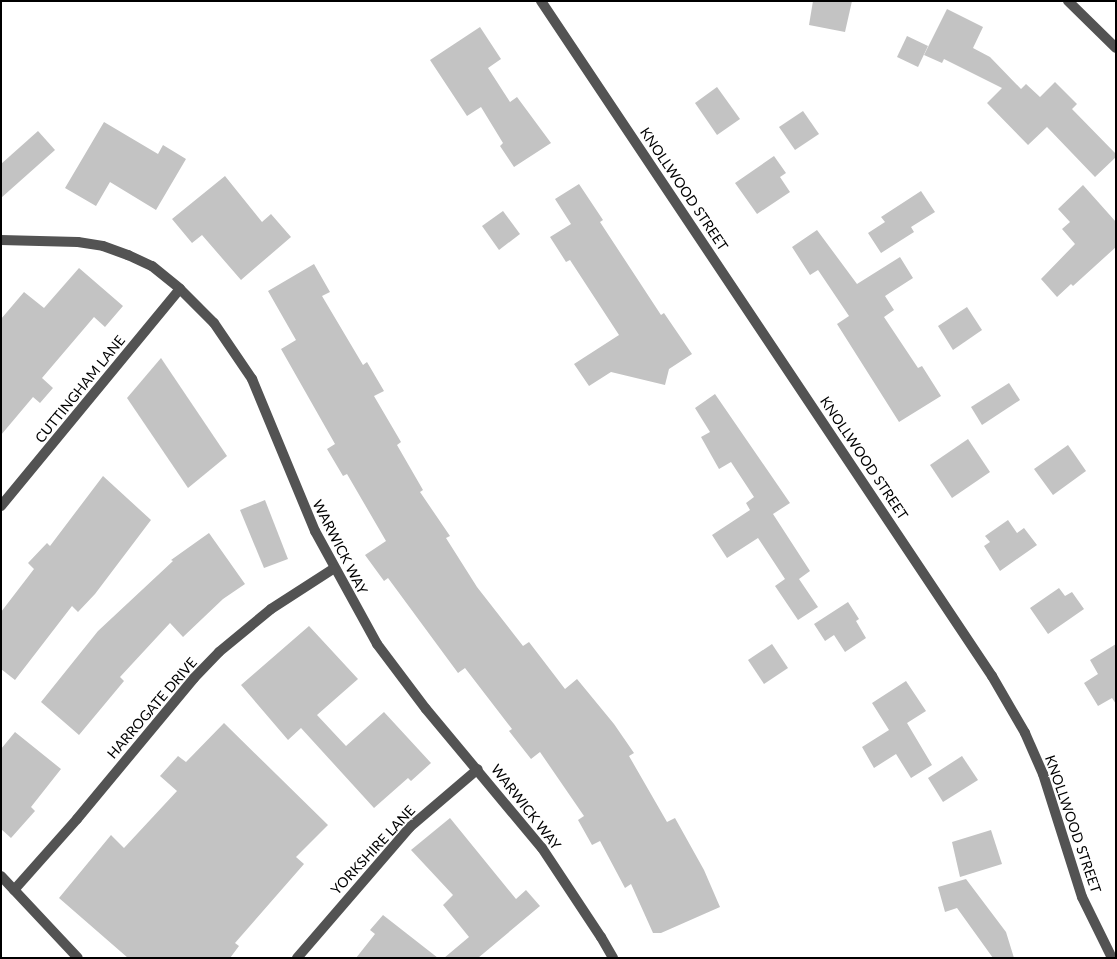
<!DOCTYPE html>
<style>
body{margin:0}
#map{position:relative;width:1117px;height:959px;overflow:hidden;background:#fff;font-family:Lato,sans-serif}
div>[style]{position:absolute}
.building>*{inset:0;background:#c3c3c3}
.minor>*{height:10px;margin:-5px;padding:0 5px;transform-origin:5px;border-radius:5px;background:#535353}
span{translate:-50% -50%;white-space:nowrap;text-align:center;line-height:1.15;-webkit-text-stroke:3.5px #fff;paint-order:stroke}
.street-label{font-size:14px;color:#000}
.frame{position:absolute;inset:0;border:2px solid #000;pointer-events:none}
</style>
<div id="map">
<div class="building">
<i style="clip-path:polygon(813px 1px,852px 1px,845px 32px,809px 25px)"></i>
<i style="clip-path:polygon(947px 9px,983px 27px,973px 48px,990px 57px,1021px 89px,1026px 84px,1040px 97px,1055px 82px,1077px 104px,1072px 109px,1116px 154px,1116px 157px,1095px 177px,1047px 127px,1028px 145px,987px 103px,1002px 88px,944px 59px,942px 63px,924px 55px)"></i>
<i style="clip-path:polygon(480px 27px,501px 59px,488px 68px,510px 102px,517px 97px,551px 143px,514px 167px,500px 146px,503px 143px,481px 107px,467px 116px,430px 60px)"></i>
<i style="clip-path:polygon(907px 36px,928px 46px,918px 67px,897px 57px)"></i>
<i style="clip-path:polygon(717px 87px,740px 119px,717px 135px,695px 103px)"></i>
<i style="clip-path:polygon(803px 111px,819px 134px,795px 150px,779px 127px)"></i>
<i style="clip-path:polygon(104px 122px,158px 154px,163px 145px,186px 159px,156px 210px,110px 182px,96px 206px,65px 188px)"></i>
<i style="clip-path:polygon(38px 131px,55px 150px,1px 198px,1px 164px)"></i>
<i style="clip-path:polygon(774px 156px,786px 173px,780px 177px,790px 192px,757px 214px,735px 183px)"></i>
<i style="clip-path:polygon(225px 176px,262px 222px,271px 214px,291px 237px,241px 280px,202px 235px,192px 243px,172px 219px)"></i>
<i style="clip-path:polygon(579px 184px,603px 220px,600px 222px,661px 315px,664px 313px,692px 354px,669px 369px,665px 385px,611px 372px,589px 386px,574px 364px,619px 335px,570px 260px,566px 262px,550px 237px,571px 224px,555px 199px)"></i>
<i style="clip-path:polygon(1083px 185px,1116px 222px,1116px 247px,1073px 286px,1071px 284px,1057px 297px,1041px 279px,1075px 244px,1062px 229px,1070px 222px,1058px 209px)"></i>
<i style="clip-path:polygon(921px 191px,935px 212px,911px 227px,914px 232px,881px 253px,868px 233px,885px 222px,881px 217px)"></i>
<i style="clip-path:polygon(503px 211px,520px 234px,499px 250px,482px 226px)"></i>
<i style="clip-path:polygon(817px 230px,857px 284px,900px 257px,913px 278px,885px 296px,894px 310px,884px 317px,918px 368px,922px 366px,941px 396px,899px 422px,837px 324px,849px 316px,818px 270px,810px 275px,792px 247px)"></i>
<i style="clip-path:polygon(314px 264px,330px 292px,322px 296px,363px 365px,367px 362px,384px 391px,374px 396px,401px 442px,397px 445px,423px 490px,420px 492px,450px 536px,446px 538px,477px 587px,523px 646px,529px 642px,565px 689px,577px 679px,614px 724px,634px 753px,629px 756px,667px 822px,675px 818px,704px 870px,720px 907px,661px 933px,653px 933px,631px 884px,625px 888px,600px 841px,592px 845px,578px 820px,584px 816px,540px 752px,531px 759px,509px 731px,512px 729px,465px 668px,458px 673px,388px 578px,384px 581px,365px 555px,386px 541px,347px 474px,343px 476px,327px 449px,335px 444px,281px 349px,296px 340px,268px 291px)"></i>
<i style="clip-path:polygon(79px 268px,123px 306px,105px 327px,94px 317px,42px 378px,53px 388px,40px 403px,33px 397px,1px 435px,1px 319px,24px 292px,44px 308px)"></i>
<i style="clip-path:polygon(967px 307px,982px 330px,953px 350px,938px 326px)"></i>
<i style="clip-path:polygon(161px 358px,227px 456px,188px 488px,127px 398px)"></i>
<i style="clip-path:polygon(1009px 383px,1020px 400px,982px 425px,971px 407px)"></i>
<i style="clip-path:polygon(715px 394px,790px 503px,773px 514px,810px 571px,799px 579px,818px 607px,798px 620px,775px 586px,785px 579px,758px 538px,727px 558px,712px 535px,750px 510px,746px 503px,754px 497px,731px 462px,719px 469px,701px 437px,710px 432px,695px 408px)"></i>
<i style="clip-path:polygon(968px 439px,990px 472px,952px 498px,930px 465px)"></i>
<i style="clip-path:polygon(1068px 445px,1086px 471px,1053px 495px,1034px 469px)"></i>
<i style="clip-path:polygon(103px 476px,151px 520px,95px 594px,78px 612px,72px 606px,15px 680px,1px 669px,1px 612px,34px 569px,28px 563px,47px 543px,50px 546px)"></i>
<i style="clip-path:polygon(265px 500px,288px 559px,264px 568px,240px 510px)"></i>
<i style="clip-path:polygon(1008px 520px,1017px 533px,1024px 528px,1037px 545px,1000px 571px,984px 546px,990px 542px,985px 536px)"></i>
<i style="clip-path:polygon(209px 533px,245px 584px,223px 599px,183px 637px,170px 623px,120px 677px,124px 681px,79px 735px,41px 702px,98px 631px,173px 561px,171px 560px)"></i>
<i style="clip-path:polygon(1059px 588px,1065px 596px,1072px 592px,1084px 609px,1048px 634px,1030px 608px)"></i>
<i style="clip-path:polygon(848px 602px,859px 619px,856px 621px,866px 638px,845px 652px,834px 635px,825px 641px,814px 624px)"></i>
<i style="clip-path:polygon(309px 626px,358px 679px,317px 715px,346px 746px,384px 712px,431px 763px,411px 781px,408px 778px,374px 808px,301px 728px,288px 740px,241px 685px)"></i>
<i style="clip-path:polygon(772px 644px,788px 668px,764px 684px,748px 660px)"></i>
<i style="clip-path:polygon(1116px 644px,1116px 704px,1112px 698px,1098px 706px,1084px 683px,1098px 674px,1090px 660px)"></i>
<i style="clip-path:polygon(906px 681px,926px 711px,907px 723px,932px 765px,911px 778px,896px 754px,874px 768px,862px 747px,889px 730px,872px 703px)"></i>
<i style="clip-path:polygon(224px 723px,328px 825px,296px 857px,304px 864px,235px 943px,239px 946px,230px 958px,128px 958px,59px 898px,111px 835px,124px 848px,177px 791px,160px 776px,178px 756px,186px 762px)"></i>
<i style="clip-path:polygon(15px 732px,61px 769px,31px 807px,35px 811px,11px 838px,1px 829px,1px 749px)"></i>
<i style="clip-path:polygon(962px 756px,978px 780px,943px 802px,928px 778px)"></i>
<i style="clip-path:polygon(450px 818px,516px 899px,526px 890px,540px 906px,478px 958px,444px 958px,469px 937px,443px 905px,453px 895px,411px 850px)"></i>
<i style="clip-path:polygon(991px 830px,1002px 864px,960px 877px,952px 842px)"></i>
<i style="clip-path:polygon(966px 879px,1006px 932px,1014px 958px,993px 958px,957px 908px,945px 912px,938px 887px)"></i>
<i style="clip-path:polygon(383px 915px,438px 958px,356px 958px,375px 934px,370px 930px)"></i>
</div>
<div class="minor">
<i style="left:541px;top:1px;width:812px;rotate:56.25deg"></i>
<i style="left:992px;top:676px;width:66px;rotate:59.9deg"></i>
<i style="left:1025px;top:733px;width:45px;rotate:66.3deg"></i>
<i style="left:1043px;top:774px;width:129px;rotate:72.4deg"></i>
<i style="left:1082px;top:897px;width:68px;rotate:63.8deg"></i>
<i style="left:1068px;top:1px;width:67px;rotate:44.4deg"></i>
<i style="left:1px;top:240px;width:77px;rotate:1.5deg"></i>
<i style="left:78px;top:242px;width:25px;rotate:9deg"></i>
<i style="left:103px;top:246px;width:27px;rotate:20deg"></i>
<i style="left:128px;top:255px;width:26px;rotate:25deg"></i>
<i style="left:152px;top:266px;width:36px;rotate:39deg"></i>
<i style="left:180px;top:289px;width:48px;rotate:45deg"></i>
<i style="left:214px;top:323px;width:68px;rotate:55.8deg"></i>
<i style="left:252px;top:379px;width:165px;rotate:67.5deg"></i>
<i style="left:315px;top:531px;width:129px;rotate:61.2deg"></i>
<i style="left:377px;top:644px;width:81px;rotate:53deg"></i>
<i style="left:426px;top:709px;width:181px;rotate:50.2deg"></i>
<i style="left:542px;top:848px;width:107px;rotate:56.5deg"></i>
<i style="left:601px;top:937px;width:24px;rotate:60deg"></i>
<i style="left:1px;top:506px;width:281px;rotate:-50.5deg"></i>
<i style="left:1px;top:876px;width:112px;rotate:46.8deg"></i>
<i style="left:14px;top:890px;width:95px;rotate:-48.4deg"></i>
<i style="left:77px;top:819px;width:183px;rotate:-50.3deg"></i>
<i style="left:194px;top:678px;width:36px;rotate:-46deg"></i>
<i style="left:219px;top:652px;width:67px;rotate:-39.6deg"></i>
<i style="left:271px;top:609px;width:74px;rotate:-32.8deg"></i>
<i style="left:297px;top:958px;width:173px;rotate:-49.2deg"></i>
<i style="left:410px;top:827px;width:89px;rotate:-40.5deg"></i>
</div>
<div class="street-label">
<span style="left:684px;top:189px;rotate:56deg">KNOLLWOOD STREET</span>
<span style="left:80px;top:389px;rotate:-51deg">CUTTINGHAM LANE</span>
<span style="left:864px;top:458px;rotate:56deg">KNOLLWOOD STREET</span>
<span style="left:340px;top:547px;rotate:63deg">WARWICK WAY</span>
<span style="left:152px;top:708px;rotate:-49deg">HARROGATE DRIVE</span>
<span style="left:526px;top:807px;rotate:52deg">WARWICK WAY</span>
<span style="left:1073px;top:824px;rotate:71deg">KNOLLWOOD STREET</span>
<span style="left:373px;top:850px;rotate:-47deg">YORKSHIRE LANE</span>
</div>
<div class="frame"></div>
</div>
